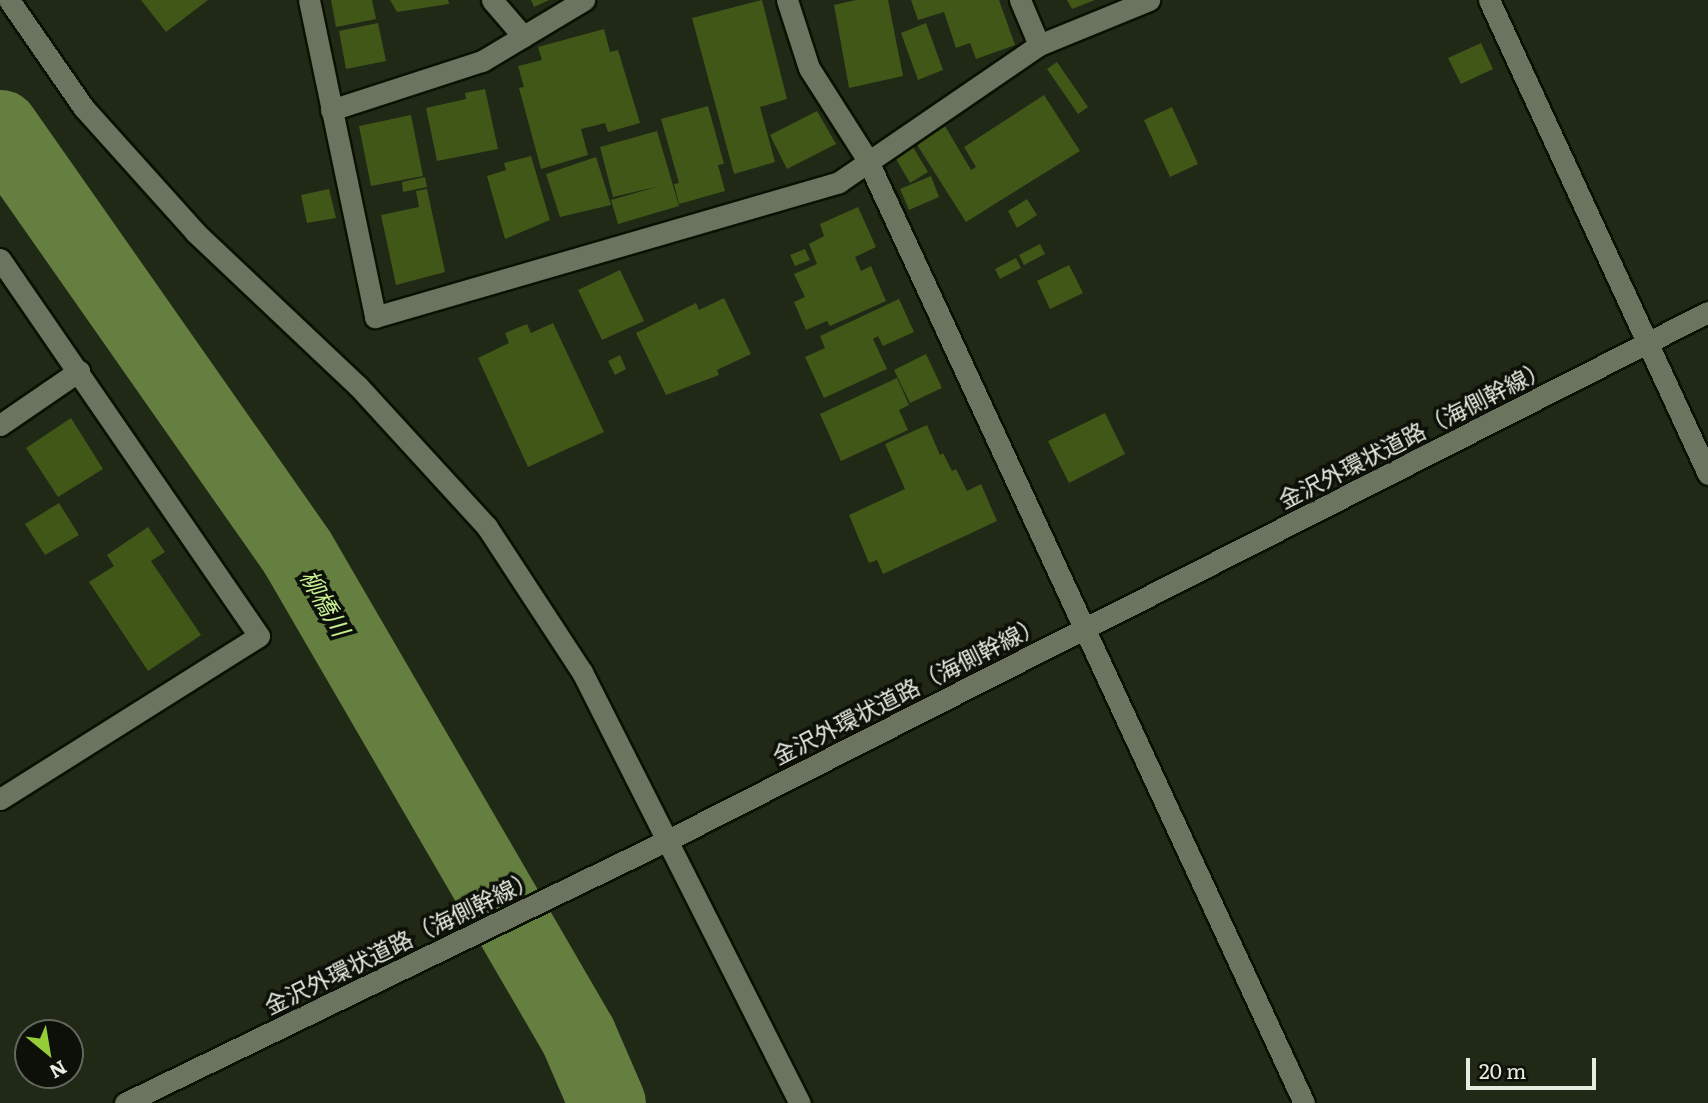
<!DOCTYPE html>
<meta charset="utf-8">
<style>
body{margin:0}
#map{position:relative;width:1708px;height:1103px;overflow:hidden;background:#202816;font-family:Literata,"Noto Sans JP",serif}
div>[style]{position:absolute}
.river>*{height:77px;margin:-38.5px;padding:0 38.5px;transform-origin:38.5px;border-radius:38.5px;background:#657f41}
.building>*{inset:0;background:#405718}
.roads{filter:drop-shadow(2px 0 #0a1102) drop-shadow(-2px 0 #0a1102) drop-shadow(0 2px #0a1102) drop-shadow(0 -2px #0a1102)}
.street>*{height:21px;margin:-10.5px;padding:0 10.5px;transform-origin:10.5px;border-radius:10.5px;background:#6a745e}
.secondary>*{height:21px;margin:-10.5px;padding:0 10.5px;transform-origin:10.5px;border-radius:10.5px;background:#6a745e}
span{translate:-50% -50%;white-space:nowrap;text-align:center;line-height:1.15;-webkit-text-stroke:7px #0c1008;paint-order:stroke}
.street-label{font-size:23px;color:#e6ece0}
.water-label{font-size:24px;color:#c7ee93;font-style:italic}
.north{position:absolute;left:14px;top:1019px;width:70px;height:70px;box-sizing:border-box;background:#0c1008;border:2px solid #63685e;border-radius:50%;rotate:150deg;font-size:19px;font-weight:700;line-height:28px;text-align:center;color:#e6ece0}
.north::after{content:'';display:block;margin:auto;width:24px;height:32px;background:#97cc39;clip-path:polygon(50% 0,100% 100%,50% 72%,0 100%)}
.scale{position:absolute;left:1466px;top:1058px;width:130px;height:32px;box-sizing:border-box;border:4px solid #e6ece0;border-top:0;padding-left:9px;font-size:21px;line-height:24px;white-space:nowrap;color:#e6ece0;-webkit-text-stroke:5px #0c1008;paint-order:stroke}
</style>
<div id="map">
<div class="river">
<i style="left:0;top:128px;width:518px;rotate:54.99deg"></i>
<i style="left:297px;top:552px;width:560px;rotate:59.86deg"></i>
<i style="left:578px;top:1036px;width:73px;rotate:66.6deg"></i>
</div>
<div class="building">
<i style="clip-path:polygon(141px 0,208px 0,166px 32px)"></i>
<i style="clip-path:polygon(331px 0,372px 0,376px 19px,336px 27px)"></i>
<i style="clip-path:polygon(390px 0,448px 0,449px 4px,397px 12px)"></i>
<i style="clip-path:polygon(531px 0,549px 0,534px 7px)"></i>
<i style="clip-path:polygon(762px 0,787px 99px,760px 107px,775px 162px,734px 174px,692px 18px)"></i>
<i style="clip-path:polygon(856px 0,888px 0,903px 76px,849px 88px,834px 5px)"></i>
<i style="clip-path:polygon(911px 0,999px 0,1015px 45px,976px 59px,970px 43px,956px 48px,944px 12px,918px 20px)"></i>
<i style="clip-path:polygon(1067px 0,1095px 0,1072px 9px)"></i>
<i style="clip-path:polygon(378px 23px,386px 61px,346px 69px,339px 31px)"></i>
<i style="clip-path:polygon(926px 23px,943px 70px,918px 80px,901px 33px)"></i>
<i style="clip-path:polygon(604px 29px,610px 52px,618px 50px,640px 123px,608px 132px,605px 123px,581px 129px,588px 155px,541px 169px,519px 88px,524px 87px,518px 66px,542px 60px,538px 47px)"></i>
<i style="clip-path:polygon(1481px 43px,1493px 69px,1461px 84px,1448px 58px)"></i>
<i style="clip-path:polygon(1057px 62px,1088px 107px,1078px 114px,1047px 69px)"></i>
<i style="clip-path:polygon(485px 89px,498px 149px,437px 161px,426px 108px,466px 99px,465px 93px)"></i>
<i style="clip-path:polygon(1044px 95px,1080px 151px,966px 222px,916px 143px,945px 126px,971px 170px,976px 167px,964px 147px)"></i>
<i style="clip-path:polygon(708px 106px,724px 164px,718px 165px,725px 191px,679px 204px,674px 184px,679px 183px,661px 119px)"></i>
<i style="clip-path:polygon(1172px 107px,1198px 164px,1170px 177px,1144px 120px)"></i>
<i style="clip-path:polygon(817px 111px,836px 144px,787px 169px,770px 135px)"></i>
<i style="clip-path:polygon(411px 115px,423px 176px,371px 186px,359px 126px)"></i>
<i style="clip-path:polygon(657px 131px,679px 206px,618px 224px,611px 200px,660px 186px,613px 197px,600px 147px)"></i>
<i style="clip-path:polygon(910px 142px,928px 172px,910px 183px,892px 152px)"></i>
<i style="clip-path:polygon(531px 156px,550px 220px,505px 239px,487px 176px,506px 170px,504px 163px)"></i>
<i style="clip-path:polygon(596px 157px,611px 205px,560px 217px,546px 174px)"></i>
<i style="clip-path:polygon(931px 176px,939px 197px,909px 210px,900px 189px)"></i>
<i style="clip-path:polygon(425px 177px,427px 187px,403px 192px,402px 182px)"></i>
<i style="clip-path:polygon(329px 189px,336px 218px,307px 223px,301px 195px)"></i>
<i style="clip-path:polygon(427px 189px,445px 272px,396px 285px,381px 215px,419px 207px,416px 191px)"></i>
<i style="clip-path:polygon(1027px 199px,1037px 215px,1017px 228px,1008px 211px)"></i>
<i style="clip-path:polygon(858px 207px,876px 247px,855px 257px,861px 271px,871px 266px,886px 301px,830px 326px,827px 321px,806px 330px,794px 302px,805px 297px,794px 274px,817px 264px,809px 244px,824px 236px,820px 224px)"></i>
<i style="clip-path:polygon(1040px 244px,1045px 254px,1024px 265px,1019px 255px)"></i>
<i style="clip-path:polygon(805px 249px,810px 260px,795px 266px,790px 255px)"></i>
<i style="clip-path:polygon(1016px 258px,1021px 268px,1000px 279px,995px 269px)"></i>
<i style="clip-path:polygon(1069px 265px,1083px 293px,1050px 309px,1037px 281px)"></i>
<i style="clip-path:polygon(620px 270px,644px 321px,602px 340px,578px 290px)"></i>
<i style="clip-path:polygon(724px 298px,751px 354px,717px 370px,719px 375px,666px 395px,636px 333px,696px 303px,699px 310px)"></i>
<i style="clip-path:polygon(899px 299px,914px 332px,883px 346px,878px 336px,873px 339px,887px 369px,824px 398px,805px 357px,825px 348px,820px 336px)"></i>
<i style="clip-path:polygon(553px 323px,604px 432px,528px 467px,478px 358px,509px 343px,505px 333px,527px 324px,531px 333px)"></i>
<i style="clip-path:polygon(926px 354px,942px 388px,910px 403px,894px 370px)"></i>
<i style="clip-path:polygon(620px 355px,626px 369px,615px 375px,608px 361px)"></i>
<i style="clip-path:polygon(897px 378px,909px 405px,899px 410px,908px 430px,841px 461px,820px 414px)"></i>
<i style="clip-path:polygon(1105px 413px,1125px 454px,1069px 483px,1048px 441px)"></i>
<i style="clip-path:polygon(71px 418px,103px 469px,58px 497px,26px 448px)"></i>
<i style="clip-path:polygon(927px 425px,940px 455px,943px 453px,952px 471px,956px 469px,967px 491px,981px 484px,997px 521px,883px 574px,877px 560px,869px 563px,849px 515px,905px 489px,885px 444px)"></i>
<i style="clip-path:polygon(59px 503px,79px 535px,45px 555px,25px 524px)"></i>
<i style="clip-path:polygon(148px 527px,165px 552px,151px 561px,201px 635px,148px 671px,89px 582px,114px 566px,107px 555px)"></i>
</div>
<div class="roads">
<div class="street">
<i style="left:309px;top:0;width:324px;rotate:78.2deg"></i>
<i style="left:375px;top:317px;width:483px;rotate:-16.2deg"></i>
<i style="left:839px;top:182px;width:242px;rotate:-34.4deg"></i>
<i style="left:1039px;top:45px;width:119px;rotate:-22.2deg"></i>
<i style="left:492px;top:0;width:48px;rotate:49.3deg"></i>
<i style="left:787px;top:0;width:71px;rotate:72.1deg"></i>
<i style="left:809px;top:68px;width:108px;rotate:57.5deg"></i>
<i style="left:867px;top:159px;width:1040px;rotate:65.16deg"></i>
<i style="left:1020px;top:0;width:49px;rotate:67.1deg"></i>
<i style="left:1489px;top:0;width:522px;rotate:65.2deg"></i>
<i style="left:331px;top:110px;width:159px;rotate:-18deg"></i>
<i style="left:482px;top:61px;width:119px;rotate:-30.9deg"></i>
<i style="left:0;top:259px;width:457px;rotate:55.5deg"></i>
<i style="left:259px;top:636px;width:306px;rotate:147.8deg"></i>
<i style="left:0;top:425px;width:96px;rotate:-34.4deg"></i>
</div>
<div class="secondary">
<i style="left:9px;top:0;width:130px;rotate:55.3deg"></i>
<i style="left:83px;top:107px;width:168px;rotate:48.1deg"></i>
<i style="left:195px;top:232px;width:224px;rotate:43.4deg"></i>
<i style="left:358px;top:386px;width:191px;rotate:47.5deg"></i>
<i style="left:487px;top:527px;width:173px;rotate:56.8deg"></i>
<i style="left:582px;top:672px;width:483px;rotate:63.2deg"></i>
<i style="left:125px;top:1103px;width:606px;rotate:-25.85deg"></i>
<i style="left:670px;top:839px;width:1164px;rotate:-26.92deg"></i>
</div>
</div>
<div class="street-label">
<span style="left:1413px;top:433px;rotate:-27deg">金沢外環状道路（海側幹線）</span>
<span style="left:907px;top:689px;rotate:-27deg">金沢外環状道路（海側幹線）</span>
<span style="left:400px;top:941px;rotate:-26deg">金沢外環状道路（海側幹線）</span>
</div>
<div class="water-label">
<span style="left:326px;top:602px;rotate:60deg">柳橋川</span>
</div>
<div class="north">N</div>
<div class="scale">20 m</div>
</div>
